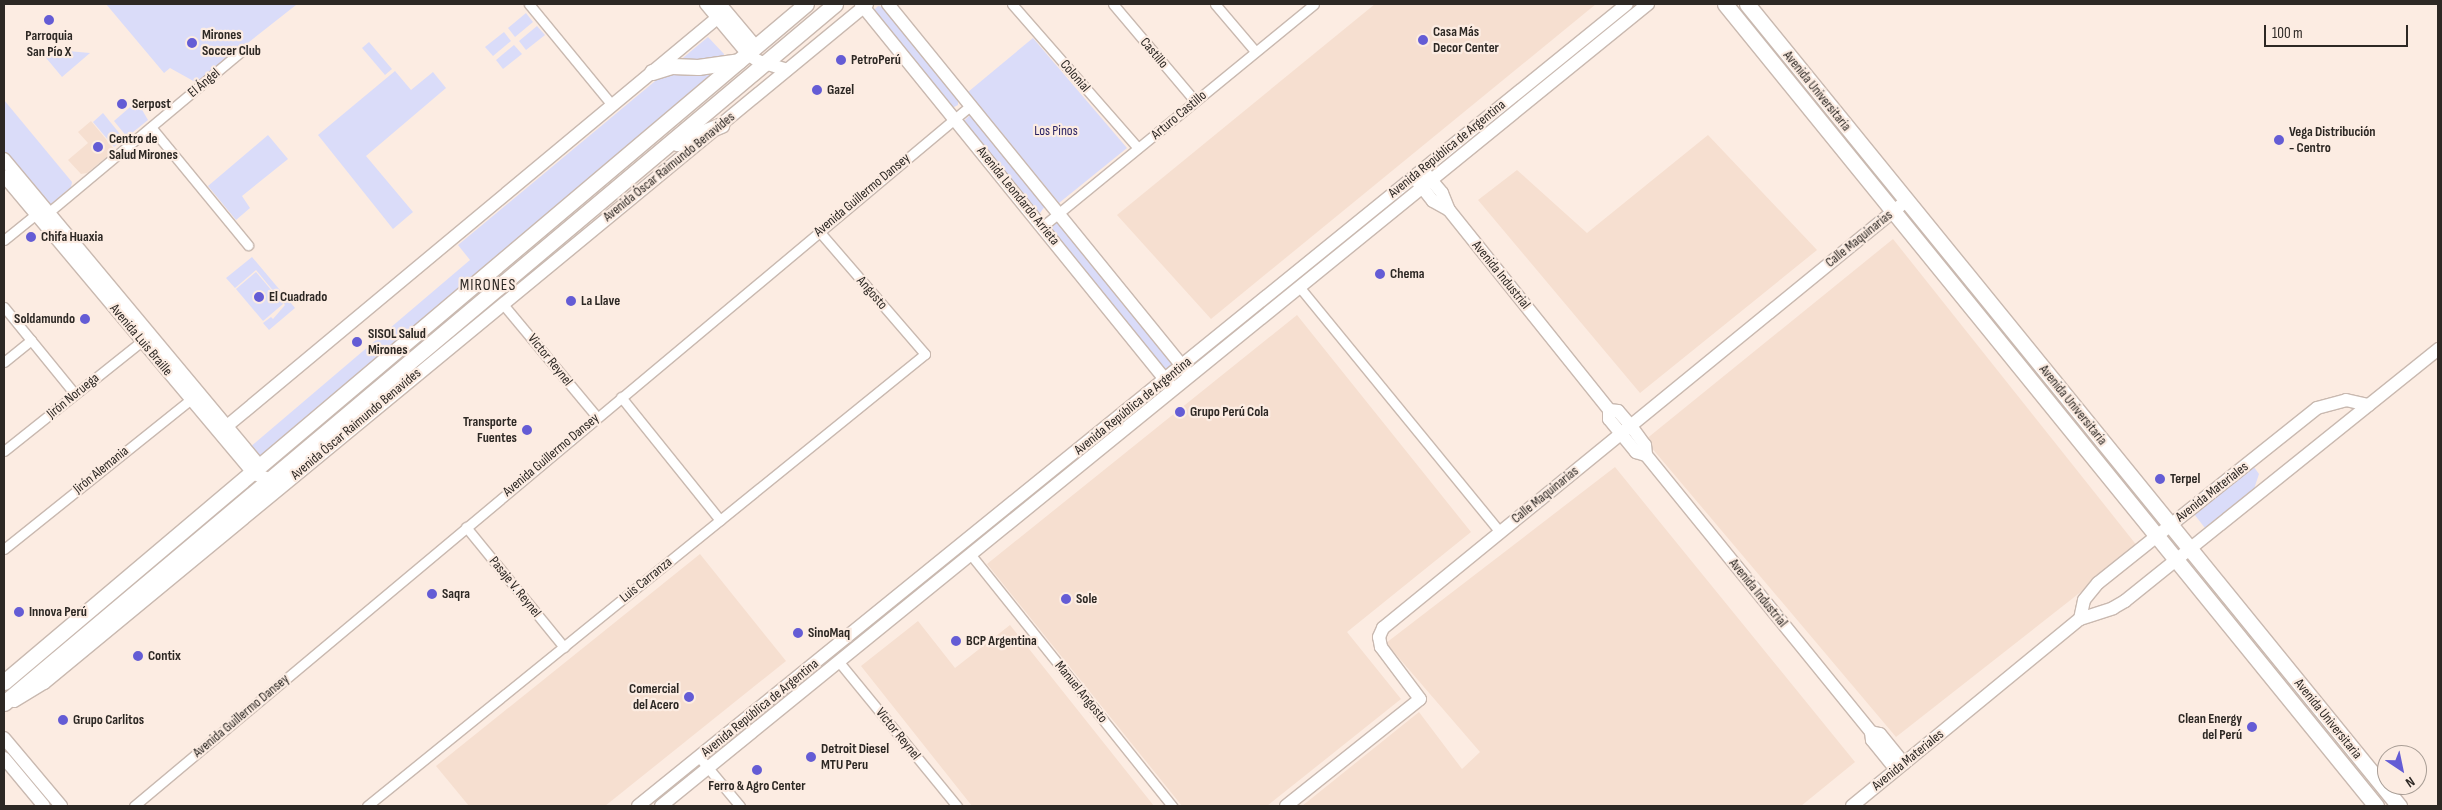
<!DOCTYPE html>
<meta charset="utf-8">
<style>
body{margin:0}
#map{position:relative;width:2442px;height:810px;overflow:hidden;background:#fcece2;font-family:"Sofia Sans Condensed",sans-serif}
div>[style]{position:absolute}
.built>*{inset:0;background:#f6dfd0}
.green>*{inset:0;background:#dadcf9}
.roads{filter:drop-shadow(1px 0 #c9b9b0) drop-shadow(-1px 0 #c9b9b0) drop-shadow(0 1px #c9b9b0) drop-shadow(0 -1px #c9b9b0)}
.street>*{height:9px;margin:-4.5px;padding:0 4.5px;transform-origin:4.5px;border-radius:4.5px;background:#fff}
.secondary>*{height:12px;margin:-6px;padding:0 6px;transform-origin:6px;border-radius:6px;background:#fff}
.primary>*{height:15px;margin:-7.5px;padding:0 7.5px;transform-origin:7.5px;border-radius:7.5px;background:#fff}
.dots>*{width:14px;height:14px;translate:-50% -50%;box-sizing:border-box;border:2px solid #fcece2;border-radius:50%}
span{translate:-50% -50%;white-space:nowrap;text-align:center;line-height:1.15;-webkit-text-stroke:4.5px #fcece2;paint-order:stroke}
.poi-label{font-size:14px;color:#2d2824;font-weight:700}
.left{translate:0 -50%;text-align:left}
.right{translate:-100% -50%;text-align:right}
.street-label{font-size:14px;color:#2d2824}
.park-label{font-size:14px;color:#251e60}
.quarter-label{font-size:16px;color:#2d2824;letter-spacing:1px}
.frame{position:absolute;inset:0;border:5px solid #2d2824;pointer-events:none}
.north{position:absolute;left:2377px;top:745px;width:50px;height:50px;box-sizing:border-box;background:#fcece2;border:1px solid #a99e96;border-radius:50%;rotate:146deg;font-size:14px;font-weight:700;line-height:20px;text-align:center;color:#2d2824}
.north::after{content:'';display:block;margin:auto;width:18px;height:22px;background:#645cd5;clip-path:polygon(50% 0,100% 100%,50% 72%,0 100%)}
.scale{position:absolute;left:2264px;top:25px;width:144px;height:22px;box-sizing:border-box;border:2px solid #2d2824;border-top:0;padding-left:6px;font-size:15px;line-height:18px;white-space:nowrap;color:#2d2824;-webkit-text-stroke:4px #fcece2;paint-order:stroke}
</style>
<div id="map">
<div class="built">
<i style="clip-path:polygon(1375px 4px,1596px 4px,1211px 319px,1117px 215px)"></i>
<i style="clip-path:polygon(91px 121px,115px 150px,87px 173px,81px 174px,68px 160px,88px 143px,78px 132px)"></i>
<i style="clip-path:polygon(1708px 135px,1817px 250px,1640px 393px,1478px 200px,1517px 170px,1587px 233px)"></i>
<i style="clip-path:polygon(1893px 239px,2138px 547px,1896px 737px,1645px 440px)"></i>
<i style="clip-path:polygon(1297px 315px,1471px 532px,1347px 632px,1401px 699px,1267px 806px,1182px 806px,987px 564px)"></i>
<i style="clip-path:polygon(1615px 467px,1855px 762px,1801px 806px,1302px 806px,1419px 712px,1462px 769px,1480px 752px,1386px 643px)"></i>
<i style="clip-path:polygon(700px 554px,786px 661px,605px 806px,469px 806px,436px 766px)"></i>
<i style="clip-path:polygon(918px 621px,955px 668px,1010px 625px,1154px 806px,972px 806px,861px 666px)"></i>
</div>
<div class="green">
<i style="clip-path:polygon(106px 4px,295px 4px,296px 5px,197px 83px,170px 68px,164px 73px)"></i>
<i style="clip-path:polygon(878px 6px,882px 7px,958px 99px,958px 105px,950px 109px,874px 10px)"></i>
<i style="clip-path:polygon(526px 13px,533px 22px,515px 37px,508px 28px)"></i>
<i style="clip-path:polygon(537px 26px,545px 35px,526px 50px,519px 41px)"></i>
<i style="clip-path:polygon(504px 32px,511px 41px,493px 56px,485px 47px)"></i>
<i style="clip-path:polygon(708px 37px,724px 54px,723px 68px,261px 458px,249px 448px,470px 260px,458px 245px)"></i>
<i style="clip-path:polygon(1033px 38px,1127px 148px,1059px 203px,968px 92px)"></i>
<i style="clip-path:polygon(369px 42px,392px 69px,385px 75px,362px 48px)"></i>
<i style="clip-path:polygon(514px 45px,522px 54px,503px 69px,496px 60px)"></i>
<i style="clip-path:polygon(37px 47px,56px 49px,62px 54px,68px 51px,90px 53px,62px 77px)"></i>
<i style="clip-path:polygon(395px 71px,411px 90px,433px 72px,446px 88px,366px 156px,413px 212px,393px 229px,318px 135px)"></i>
<i style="clip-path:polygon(4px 100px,72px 182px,71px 187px,51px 204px,47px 204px,4px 152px)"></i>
<i style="clip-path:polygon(137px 101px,148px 120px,127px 137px,114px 121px)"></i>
<i style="clip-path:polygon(103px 113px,124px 139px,114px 147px,93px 122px)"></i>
<i style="clip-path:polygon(970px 115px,1045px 206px,1040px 213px,1036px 214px,962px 123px)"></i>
<i style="clip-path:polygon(268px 135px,288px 159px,242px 196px,250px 208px,236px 220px,208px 186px)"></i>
<i style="clip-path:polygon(1058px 221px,1175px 365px,1165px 371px,1049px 228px)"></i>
<i style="clip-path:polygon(252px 257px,295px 308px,269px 330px,263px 323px,271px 317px,273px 319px,285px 305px,256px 270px,235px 288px,226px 278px)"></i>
<i style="clip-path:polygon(256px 272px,283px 304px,263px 321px,236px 289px)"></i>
<i style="clip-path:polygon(2254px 467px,2259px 474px,2254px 489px,2205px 528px,2194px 514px)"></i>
</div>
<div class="roads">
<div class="street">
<i style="left:529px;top:4px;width:131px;rotate:50.6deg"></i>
<i style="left:1012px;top:4px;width:191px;rotate:48.8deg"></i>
<i style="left:1113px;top:4px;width:127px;rotate:49.8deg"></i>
<i style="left:1215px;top:4px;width:62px;rotate:49.6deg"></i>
<i style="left:151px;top:127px;width:153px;rotate:50.6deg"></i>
<i style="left:1043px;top:226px;width:350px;rotate:-39.3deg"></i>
<i style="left:4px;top:240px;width:41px;rotate:-39.1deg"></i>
<i style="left:36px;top:214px;width:13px;rotate:-9deg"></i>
<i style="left:49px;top:212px;width:253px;rotate:-39.9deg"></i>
<i style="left:1301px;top:289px;width:314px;rotate:50.7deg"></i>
<i style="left:502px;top:303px;width:148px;rotate:50.2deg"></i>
<i style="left:4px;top:307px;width:112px;rotate:50.8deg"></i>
<i style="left:4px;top:362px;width:35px;rotate:-39deg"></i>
<i style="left:621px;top:397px;width:158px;rotate:51.2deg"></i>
<i style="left:4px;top:451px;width:176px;rotate:-38.6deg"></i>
<i style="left:466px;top:527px;width:155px;rotate:50.8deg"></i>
<i style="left:4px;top:549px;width:245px;rotate:-38.7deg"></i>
<i style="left:971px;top:555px;width:322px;rotate:51.3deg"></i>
<i style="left:839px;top:662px;width:186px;rotate:50.7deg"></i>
<i style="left:699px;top:757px;width:64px;rotate:50.1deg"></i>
<i style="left:134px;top:806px;width:1090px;rotate:-39.94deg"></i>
<i style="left:367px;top:806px;width:718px;rotate:-39.01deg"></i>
<i style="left:925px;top:354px;width:162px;rotate:-130.8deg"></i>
</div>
<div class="secondary">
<i style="left:706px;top:4px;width:65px;rotate:50deg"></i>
<i style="left:748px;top:54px;width:12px;rotate:35deg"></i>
<i style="left:758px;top:61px;width:30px;rotate:17deg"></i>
<i style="left:720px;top:4px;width:56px;rotate:50.1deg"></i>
<i style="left:861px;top:4px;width:490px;rotate:51deg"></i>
<i style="left:888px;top:4px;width:474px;rotate:50.9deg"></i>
<i style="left:4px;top:159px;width:401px;rotate:50.2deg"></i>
<i style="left:1427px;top:175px;width:23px;rotate:50deg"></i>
<i style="left:1442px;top:193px;width:18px;rotate:68deg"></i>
<i style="left:1449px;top:210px;width:256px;rotate:51.3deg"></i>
<i style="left:1609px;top:410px;width:9px;rotate:90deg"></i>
<i style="left:1609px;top:419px;width:43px;rotate:50.7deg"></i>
<i style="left:1636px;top:452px;width:10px;rotate:17deg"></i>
<i style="left:1646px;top:455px;width:357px;rotate:50.9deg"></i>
<i style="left:1871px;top:732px;width:8px;rotate:83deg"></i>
<i style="left:1872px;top:740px;width:38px;rotate:51deg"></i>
<i style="left:4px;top:176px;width:389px;rotate:50deg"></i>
<i style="left:254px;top:474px;width:23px;rotate:18deg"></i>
<i style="left:1418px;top:182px;width:24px;rotate:52deg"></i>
<i style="left:1433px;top:201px;width:18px;rotate:29deg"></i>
<i style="left:1609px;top:410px;width:9px;rotate:6deg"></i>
<i style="left:1618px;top:411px;width:20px;rotate:49deg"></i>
<i style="left:1631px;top:426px;width:24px;rotate:54deg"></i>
<i style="left:1645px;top:445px;width:10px;rotate:84deg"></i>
<i style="left:227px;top:426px;width:638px;rotate:-39.78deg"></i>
<i style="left:2080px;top:619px;width:19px;rotate:-78deg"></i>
<i style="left:2084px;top:600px;width:22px;rotate:-51deg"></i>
<i style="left:2098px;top:583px;width:280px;rotate:-38.6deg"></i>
<i style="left:2317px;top:408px;width:30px;rotate:-15deg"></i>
<i style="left:2346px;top:400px;width:23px;rotate:13deg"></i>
<i style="left:14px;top:701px;width:35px;rotate:-31deg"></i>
<i style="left:44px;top:683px;width:1067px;rotate:-39.52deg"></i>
<i style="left:1871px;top:732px;width:9px;rotate:13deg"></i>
<i style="left:1880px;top:734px;width:38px;rotate:51deg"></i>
<i style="left:4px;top:738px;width:89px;rotate:50deg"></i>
<i style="left:4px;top:758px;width:62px;rotate:50.2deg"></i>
<i style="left:638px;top:806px;width:1273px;rotate:-39.04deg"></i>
<i style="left:661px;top:806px;width:1272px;rotate:-39.1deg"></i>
<i style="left:1286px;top:806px;width:171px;rotate:-38.6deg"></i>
<i style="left:1420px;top:699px;width:65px;rotate:-126.9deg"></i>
<i style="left:1381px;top:647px;width:10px;rotate:-101deg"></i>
<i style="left:1379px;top:637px;width:10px;rotate:-66deg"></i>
<i style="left:1383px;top:628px;width:675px;rotate:-39.23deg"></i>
<i style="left:1852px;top:806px;width:295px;rotate:-39.4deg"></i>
<i style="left:2080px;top:619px;width:35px;rotate:-18deg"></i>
<i style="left:2113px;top:608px;width:14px;rotate:-30deg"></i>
<i style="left:2125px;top:601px;width:402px;rotate:-38.8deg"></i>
</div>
<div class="primary">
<i style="left:1725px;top:4px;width:1033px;rotate:50.93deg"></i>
<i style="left:1747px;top:4px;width:1034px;rotate:50.89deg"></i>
<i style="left:652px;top:72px;width:21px;rotate:-17deg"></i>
<i style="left:672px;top:66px;width:26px;rotate:2deg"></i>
<i style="left:698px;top:67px;width:41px;rotate:-8.3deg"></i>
<i style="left:677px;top:143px;width:48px;rotate:-22.2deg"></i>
<i style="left:4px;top:682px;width:1050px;rotate:-40.21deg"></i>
<i style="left:4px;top:703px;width:1086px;rotate:-40.07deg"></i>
</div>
</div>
<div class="dots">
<i style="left:49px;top:20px;background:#645cd5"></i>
<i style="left:1423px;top:40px;background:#645cd5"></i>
<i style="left:192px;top:43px;background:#645cd5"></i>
<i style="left:841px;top:60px;background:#645cd5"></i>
<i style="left:817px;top:90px;background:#645cd5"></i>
<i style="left:122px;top:104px;background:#645cd5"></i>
<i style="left:2279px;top:140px;background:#645cd5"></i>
<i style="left:98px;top:147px;background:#645cd5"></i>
<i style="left:31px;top:237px;background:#645cd5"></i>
<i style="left:1380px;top:274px;background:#645cd5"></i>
<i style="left:259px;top:297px;background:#645cd5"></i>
<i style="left:571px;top:301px;background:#645cd5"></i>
<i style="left:85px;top:319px;background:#645cd5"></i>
<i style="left:357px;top:342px;background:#645cd5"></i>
<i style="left:1180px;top:412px;background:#645cd5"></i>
<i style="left:527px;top:430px;background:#645cd5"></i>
<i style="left:2160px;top:479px;background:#645cd5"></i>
<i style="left:432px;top:594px;background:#645cd5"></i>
<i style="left:1066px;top:599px;background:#645cd5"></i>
<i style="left:19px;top:612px;background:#645cd5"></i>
<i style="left:798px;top:633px;background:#645cd5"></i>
<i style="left:956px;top:641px;background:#645cd5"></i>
<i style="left:138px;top:656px;background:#645cd5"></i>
<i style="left:689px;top:697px;background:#645cd5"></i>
<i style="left:63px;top:720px;background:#645cd5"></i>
<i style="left:2252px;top:727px;background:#645cd5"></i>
<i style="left:811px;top:757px;background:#645cd5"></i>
<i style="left:757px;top:770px;background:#645cd5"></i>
</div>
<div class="poi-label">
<span class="left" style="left:1433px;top:40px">Casa Más<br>Decor Center</span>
<span class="left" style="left:202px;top:43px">Mirones<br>Soccer Club</span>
<span style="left:49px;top:44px">Parroquia<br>San Pío X</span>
<span class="left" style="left:851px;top:60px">PetroPerú</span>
<span class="left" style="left:827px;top:90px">Gazel</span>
<span class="left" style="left:132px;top:104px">Serpost</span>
<span class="left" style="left:2289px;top:140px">Vega Distribución<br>- Centro</span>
<span class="left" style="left:109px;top:147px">Centro de<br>Salud Mirones</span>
<span class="left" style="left:41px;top:237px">Chifa Huaxia</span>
<span class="left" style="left:1390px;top:274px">Chema</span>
<span class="left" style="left:269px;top:297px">El Cuadrado</span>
<span class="left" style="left:581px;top:301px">La Llave</span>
<span class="right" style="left:75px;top:319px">Soldamundo</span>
<span class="left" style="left:368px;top:342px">SISOL Salud<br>Mirones</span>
<span class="left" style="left:1190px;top:412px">Grupo Perú Cola</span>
<span class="right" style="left:517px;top:430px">Transporte<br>Fuentes</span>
<span class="left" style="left:2170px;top:479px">Terpel</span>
<span class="left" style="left:442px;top:594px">Saqra</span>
<span class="left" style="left:1076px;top:599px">Sole</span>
<span class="left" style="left:29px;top:612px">Innova Perú</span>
<span class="left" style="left:808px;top:633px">SinoMaq</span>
<span class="left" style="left:966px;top:641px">BCP Argentina</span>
<span class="left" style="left:148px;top:656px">Contix</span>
<span class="right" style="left:679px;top:697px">Comercial<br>del Acero</span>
<span class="right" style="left:2242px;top:727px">Clean Energy<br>del Perú</span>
<span class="left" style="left:73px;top:720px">Grupo Carlitos</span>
<span class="left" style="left:821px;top:757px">Detroit Diesel<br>MTU Peru</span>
<span style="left:757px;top:786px">Ferro &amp; Agro Center</span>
</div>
<div class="street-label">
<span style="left:1154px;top:53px;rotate:50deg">Castillo</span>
<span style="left:1075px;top:76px;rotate:49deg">Colonial</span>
<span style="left:204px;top:83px;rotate:-40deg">El Ángel</span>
<span style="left:1817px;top:91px;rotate:51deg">Avenida Universitaria</span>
<span style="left:1179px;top:115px;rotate:-40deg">Arturo Castillo</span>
<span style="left:1447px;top:149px;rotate:-39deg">Avenida República de Argentina</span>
<span style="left:669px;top:167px;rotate:-39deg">Avenida Óscar Raimundo Benavides</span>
<span style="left:862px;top:195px;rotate:-40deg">Avenida Guillermo Dansey</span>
<span style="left:1018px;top:196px;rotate:51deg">Avenida Leondardo Arrieta</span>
<span style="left:1859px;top:239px;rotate:-39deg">Calle Maquinarias</span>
<span style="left:1501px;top:275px;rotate:51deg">Avenida Industrial</span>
<span style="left:872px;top:293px;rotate:49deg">Angosto</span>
<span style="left:141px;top:340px;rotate:50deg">Avenida Luis Braille</span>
<span style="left:550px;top:360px;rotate:51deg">Victor Reynel</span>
<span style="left:73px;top:396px;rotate:-39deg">Jirón Noruega</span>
<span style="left:2073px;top:405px;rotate:51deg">Avenida Universitaria</span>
<span style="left:1133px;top:406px;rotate:-39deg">Avenida República de Argentina</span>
<span style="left:356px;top:424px;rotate:-40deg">Avenida Óscar Raimundo Benavides</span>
<span style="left:551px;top:455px;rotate:-40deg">Avenida Guillermo Dansey</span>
<span style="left:101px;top:470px;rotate:-39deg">Jirón Alemania</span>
<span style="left:2212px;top:492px;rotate:-38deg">Avenida Materiales</span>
<span style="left:1545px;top:495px;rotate:-39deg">Calle Maquinarias</span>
<span style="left:646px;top:580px;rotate:-39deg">Luis Carranza</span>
<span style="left:515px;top:587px;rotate:51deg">Pasaje V. Reynel</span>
<span style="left:1758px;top:593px;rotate:51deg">Avenida Industrial</span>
<span style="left:1081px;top:692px;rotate:51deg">Manuel Angosto</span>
<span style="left:760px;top:708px;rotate:-39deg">Avenida República de Argentina</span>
<span style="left:241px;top:716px;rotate:-40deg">Avenida Guillermo Dansey</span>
<span style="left:2328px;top:719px;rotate:51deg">Avenida Universitaria</span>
<span style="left:898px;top:734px;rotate:51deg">Victor Reynel</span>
<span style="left:1908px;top:760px;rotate:-39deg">Avenida Materiales</span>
</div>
<div class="park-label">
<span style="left:1056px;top:131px">Los Pinos</span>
</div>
<div class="quarter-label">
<span style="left:488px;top:286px">MIRONES</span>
</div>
<div class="frame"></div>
<div class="north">N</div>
<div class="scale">100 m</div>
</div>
